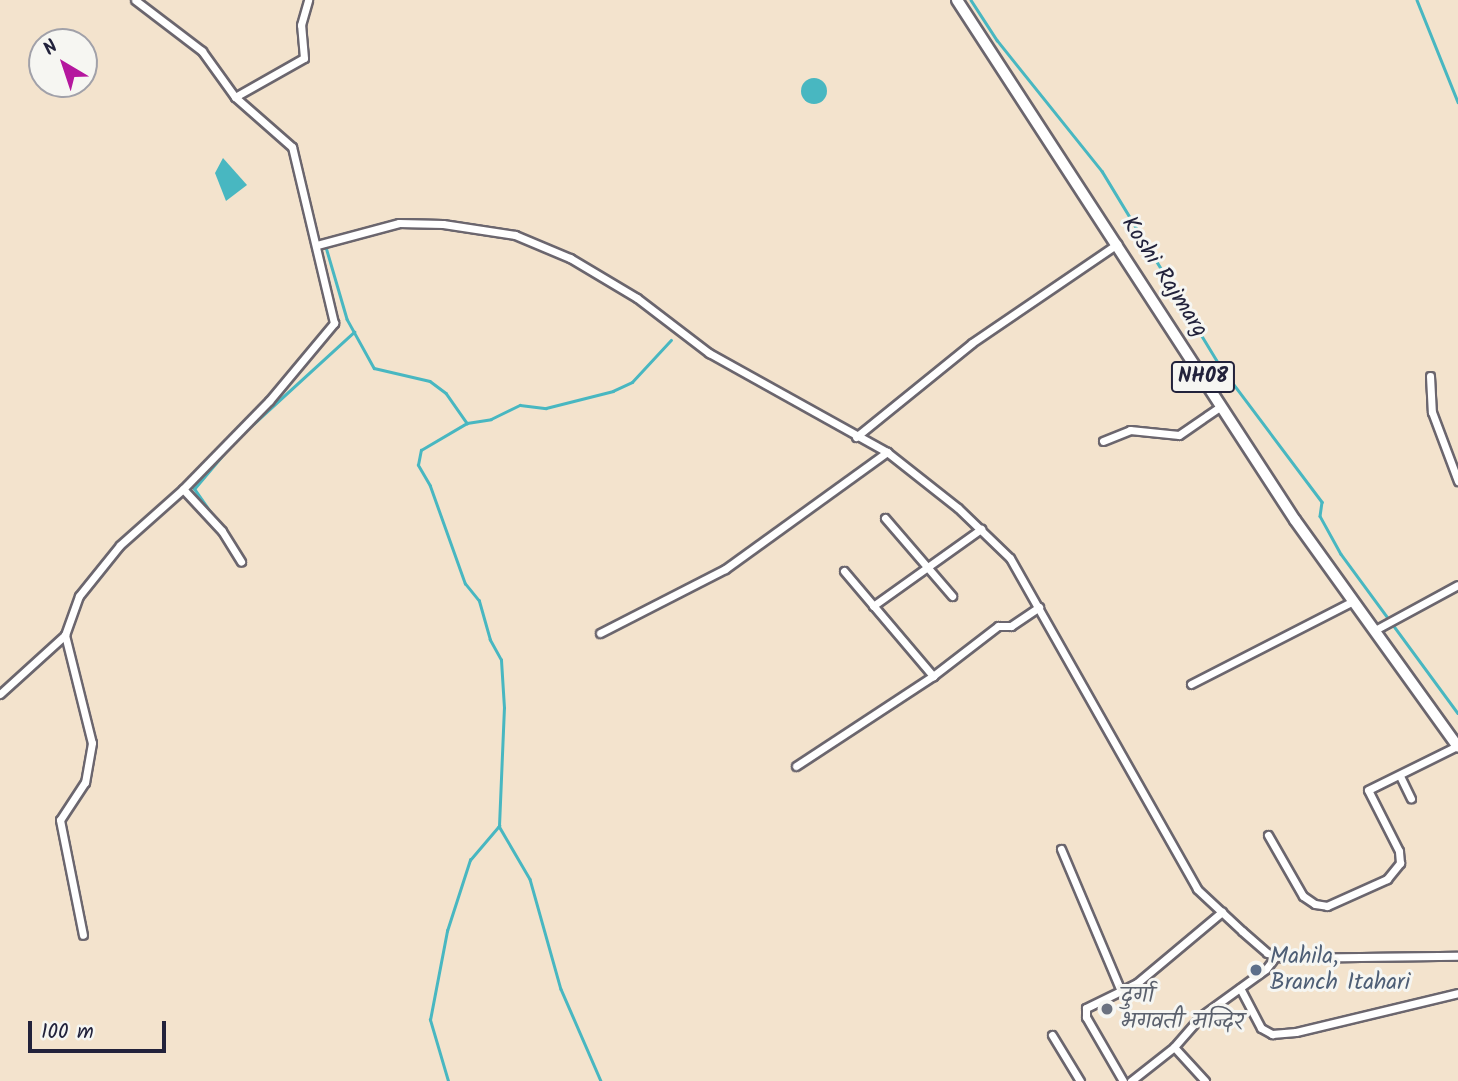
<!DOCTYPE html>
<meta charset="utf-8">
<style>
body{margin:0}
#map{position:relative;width:1458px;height:1081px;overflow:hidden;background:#f3e3cd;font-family:Kalam,"Playpen Sans Deva",sans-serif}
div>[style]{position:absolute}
.water>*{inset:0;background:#48b7c1}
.round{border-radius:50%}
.stream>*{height:2.5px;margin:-1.25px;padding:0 1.25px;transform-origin:1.25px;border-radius:1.25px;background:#48b7c1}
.roads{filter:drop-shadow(2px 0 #6b666e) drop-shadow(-2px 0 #6b666e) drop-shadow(0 2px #6b666e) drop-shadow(0 -2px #6b666e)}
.minor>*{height:7px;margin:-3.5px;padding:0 3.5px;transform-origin:3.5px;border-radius:3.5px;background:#fff}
.primary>*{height:10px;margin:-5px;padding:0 5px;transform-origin:5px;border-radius:5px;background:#fff}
.dots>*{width:19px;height:19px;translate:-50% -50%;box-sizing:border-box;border:4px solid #f6f6f2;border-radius:50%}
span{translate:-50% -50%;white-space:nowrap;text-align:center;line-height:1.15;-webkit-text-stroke:6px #f6f6f2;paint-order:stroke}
.shield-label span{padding:2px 5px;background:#f6f6f2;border:2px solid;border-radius:5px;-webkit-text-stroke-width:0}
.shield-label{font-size:21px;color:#22223b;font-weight:700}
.street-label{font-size:23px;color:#22223b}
.service-label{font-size:23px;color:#4e5e75}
.left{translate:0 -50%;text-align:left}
.worship-label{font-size:23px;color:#5b616d}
.north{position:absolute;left:28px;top:28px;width:70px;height:70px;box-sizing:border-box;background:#f6f6f2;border:2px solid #a1a1a9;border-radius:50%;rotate:321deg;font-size:19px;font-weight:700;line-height:28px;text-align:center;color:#22223b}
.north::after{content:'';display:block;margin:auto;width:24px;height:32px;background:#b5179e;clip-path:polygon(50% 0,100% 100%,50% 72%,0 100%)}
.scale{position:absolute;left:28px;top:1021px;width:138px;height:32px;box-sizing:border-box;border:4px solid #22223b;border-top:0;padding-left:9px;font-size:21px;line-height:24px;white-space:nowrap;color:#22223b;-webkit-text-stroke:5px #f6f6f2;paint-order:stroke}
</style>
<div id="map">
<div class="water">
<i class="round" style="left:801px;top:78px;width:26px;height:26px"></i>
<i style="clip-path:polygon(223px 158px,247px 185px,226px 201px,215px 173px)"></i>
</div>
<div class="stream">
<i style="left:971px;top:0;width:48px;rotate:57deg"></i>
<i style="left:997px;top:40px;width:168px;rotate:51.3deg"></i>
<i style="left:1102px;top:171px;width:228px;rotate:58.8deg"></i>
<i style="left:1220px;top:366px;width:170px;rotate:53.1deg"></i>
<i style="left:1322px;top:502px;width:14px;rotate:98deg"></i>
<i style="left:1320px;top:516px;width:43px;rotate:61.1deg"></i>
<i style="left:1341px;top:554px;width:197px;rotate:53.7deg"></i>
<i style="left:1417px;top:0;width:110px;rotate:68.1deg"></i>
<i style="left:326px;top:247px;width:75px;rotate:73.7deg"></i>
<i style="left:347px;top:319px;width:56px;rotate:61.1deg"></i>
<i style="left:374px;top:368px;width:57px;rotate:13.1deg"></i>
<i style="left:430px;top:381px;width:20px;rotate:37deg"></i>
<i style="left:446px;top:393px;width:37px;rotate:55deg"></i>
<i style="left:239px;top:437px;width:156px;rotate:-42.4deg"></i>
<i style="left:213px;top:516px;width:33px;rotate:-125deg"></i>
<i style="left:194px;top:489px;width:59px;rotate:-49.8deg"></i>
<i style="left:234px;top:543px;width:14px;rotate:56deg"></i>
<i style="left:499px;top:826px;width:61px;rotate:59.7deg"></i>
<i style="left:530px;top:879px;width:114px;rotate:74.3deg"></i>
<i style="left:561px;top:989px;width:100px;rotate:66.5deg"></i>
<i style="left:448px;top:1081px;width:64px;rotate:-106.4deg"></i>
<i style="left:430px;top:1020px;width:91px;rotate:-79.2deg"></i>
<i style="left:447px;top:931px;width:75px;rotate:-72.1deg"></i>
<i style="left:470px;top:860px;width:45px;rotate:-49.5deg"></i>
<i style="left:499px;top:826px;width:118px;rotate:-87.6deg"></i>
<i style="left:504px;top:708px;width:48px;rotate:-93.6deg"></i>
<i style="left:501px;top:660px;width:23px;rotate:-119deg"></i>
<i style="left:490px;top:640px;width:41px;rotate:-105.8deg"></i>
<i style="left:479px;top:601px;width:22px;rotate:-129deg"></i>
<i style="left:465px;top:584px;width:104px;rotate:-109.7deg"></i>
<i style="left:430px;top:486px;width:24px;rotate:-120deg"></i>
<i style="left:418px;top:465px;width:15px;rotate:-79deg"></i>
<i style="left:421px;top:450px;width:53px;rotate:-30.4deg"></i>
<i style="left:467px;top:423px;width:24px;rotate:-9deg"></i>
<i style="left:491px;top:419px;width:32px;rotate:-26deg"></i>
<i style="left:520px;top:405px;width:26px;rotate:7deg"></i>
<i style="left:546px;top:408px;width:69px;rotate:-14.2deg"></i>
<i style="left:613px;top:391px;width:21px;rotate:-25deg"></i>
<i style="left:632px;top:382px;width:57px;rotate:-47.1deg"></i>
</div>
<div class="roads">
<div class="minor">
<i style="left:235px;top:97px;width:79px;rotate:-29.5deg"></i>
<i style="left:304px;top:58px;width:33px;rotate:-95deg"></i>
<i style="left:301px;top:25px;width:26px;rotate:-74deg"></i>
<i style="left:317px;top:245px;width:85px;rotate:-15deg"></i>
<i style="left:399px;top:223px;width:44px;rotate:1.3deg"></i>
<i style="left:443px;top:224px;width:73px;rotate:8.7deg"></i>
<i style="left:515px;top:235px;width:60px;rotate:22.7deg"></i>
<i style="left:570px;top:258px;width:78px;rotate:30.8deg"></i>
<i style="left:637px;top:298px;width:91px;rotate:37.4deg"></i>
<i style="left:709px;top:353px;width:204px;rotate:29.1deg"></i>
<i style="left:887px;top:452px;width:90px;rotate:38.3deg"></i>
<i style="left:958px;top:508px;width:72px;rotate:43.9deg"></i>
<i style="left:1010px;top:558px;width:380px;rotate:60.5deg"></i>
<i style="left:1197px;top:889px;width:62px;rotate:43deg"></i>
<i style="left:1242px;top:931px;width:33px;rotate:41deg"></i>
<i style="left:1267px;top:953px;width:17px;rotate:17deg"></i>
<i style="left:1283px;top:958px;width:175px;rotate:-0.7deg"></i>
<i style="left:1430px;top:376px;width:36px;rotate:87deg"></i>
<i style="left:1432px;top:412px;width:74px;rotate:69.4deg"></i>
<i style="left:856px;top:437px;width:149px;rotate:-39deg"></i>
<i style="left:972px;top:343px;width:176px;rotate:-34.3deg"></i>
<i style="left:1103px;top:441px;width:29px;rotate:-22deg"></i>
<i style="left:1130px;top:430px;width:49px;rotate:5.8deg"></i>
<i style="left:1179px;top:435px;width:51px;rotate:-34.6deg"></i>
<i style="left:183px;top:489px;width:57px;rotate:47.1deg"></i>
<i style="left:222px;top:531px;width:36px;rotate:58deg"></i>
<i style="left:885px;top:518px;width:103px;rotate:49.3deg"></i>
<i style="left:844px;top:571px;width:138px;rotate:49.7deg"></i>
<i style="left:873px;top:606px;width:133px;rotate:-35.5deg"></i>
<i style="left:1375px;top:630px;width:94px;rotate:-28.5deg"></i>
<i style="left:600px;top:633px;width:140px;rotate:-27.1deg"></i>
<i style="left:725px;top:569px;width:200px;rotate:-35.8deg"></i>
<i style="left:65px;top:635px;width:111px;rotate:76deg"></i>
<i style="left:92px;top:743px;width:40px;rotate:100deg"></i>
<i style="left:85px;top:782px;width:45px;rotate:123.3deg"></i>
<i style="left:60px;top:820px;width:117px;rotate:78.7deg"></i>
<i style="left:1191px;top:684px;width:182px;rotate:-27.1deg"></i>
<i style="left:0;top:694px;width:88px;rotate:-42.2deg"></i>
<i style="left:65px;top:635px;width:41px;rotate:-70.3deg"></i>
<i style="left:79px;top:596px;width:65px;rotate:-51.2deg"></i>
<i style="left:120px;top:545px;width:84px;rotate:-41.6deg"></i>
<i style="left:183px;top:489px;width:123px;rotate:-45.7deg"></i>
<i style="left:269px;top:401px;width:102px;rotate:-50.2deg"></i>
<i style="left:334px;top:323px;width:181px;rotate:-103.4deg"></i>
<i style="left:292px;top:147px;width:76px;rotate:-138.7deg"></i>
<i style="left:235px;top:97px;width:57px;rotate:-125.7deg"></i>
<i style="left:202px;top:51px;width:84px;rotate:-142.7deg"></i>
<i style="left:796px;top:766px;width:164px;rotate:-33.3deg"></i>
<i style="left:933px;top:676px;width:82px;rotate:-37.6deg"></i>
<i style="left:998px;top:626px;width:13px"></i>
<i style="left:1011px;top:626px;width:34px;rotate:-34deg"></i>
<i style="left:1400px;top:776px;width:25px;rotate:64deg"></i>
<i style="left:1268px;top:835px;width:70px;rotate:60.2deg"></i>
<i style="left:1303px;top:896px;width:14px;rotate:34deg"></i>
<i style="left:1315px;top:904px;width:12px;rotate:9deg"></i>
<i style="left:1327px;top:906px;width:66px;rotate:-24.2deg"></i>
<i style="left:1387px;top:879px;width:21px;rotate:-51deg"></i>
<i style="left:1400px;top:863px;width:12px;rotate:-95deg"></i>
<i style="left:1399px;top:851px;width:68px;rotate:-116.9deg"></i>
<i style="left:1368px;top:790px;width:99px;rotate:-26.3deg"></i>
<i style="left:1061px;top:849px;width:154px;rotate:67.1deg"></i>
<i style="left:1240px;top:988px;width:45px;rotate:62.3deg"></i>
<i style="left:1261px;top:1028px;width:13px;rotate:29deg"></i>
<i style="left:1272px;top:1034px;width:24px;rotate:-5deg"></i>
<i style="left:1296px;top:1032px;width:167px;rotate:-13.5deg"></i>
<i style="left:1052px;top:1035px;width:54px;rotate:58.7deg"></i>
<i style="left:1174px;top:1047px;width:46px;rotate:47.6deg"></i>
<i style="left:1123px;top:1081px;width:74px;rotate:-120deg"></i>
<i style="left:1086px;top:1017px;width:9px;rotate:-90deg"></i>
<i style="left:1086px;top:1008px;width:57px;rotate:-26.1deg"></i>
<i style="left:1137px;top:983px;width:111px;rotate:-39.9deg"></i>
<i style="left:1131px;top:1081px;width:55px;rotate:-38.3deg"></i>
<i style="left:1174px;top:1047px;width:41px;rotate:-48.9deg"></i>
<i style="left:1201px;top:1016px;width:80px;rotate:-35.9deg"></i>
<i style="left:1266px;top:969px;width:15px;rotate:-53deg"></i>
</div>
<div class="primary">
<i style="left:957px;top:0;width:620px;rotate:56.98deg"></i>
<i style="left:1295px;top:520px;width:279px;rotate:54.3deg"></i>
</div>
</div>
<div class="dots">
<i style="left:1256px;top:970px;background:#5c6f8a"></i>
<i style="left:1107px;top:1009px;background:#6b7280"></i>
</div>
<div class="shield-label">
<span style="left:1203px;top:377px">NH08</span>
</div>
<div class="street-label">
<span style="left:1164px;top:277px;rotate:57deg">Koshi Rajmarg</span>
</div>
<div class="service-label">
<span class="left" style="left:1270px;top:970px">Mahila,<br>Branch Itahari</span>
</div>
<div class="worship-label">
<span class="left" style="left:1121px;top:1009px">दुर्गा<br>भगवती मन्दिर</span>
</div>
<div class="north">N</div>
<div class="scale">100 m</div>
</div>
